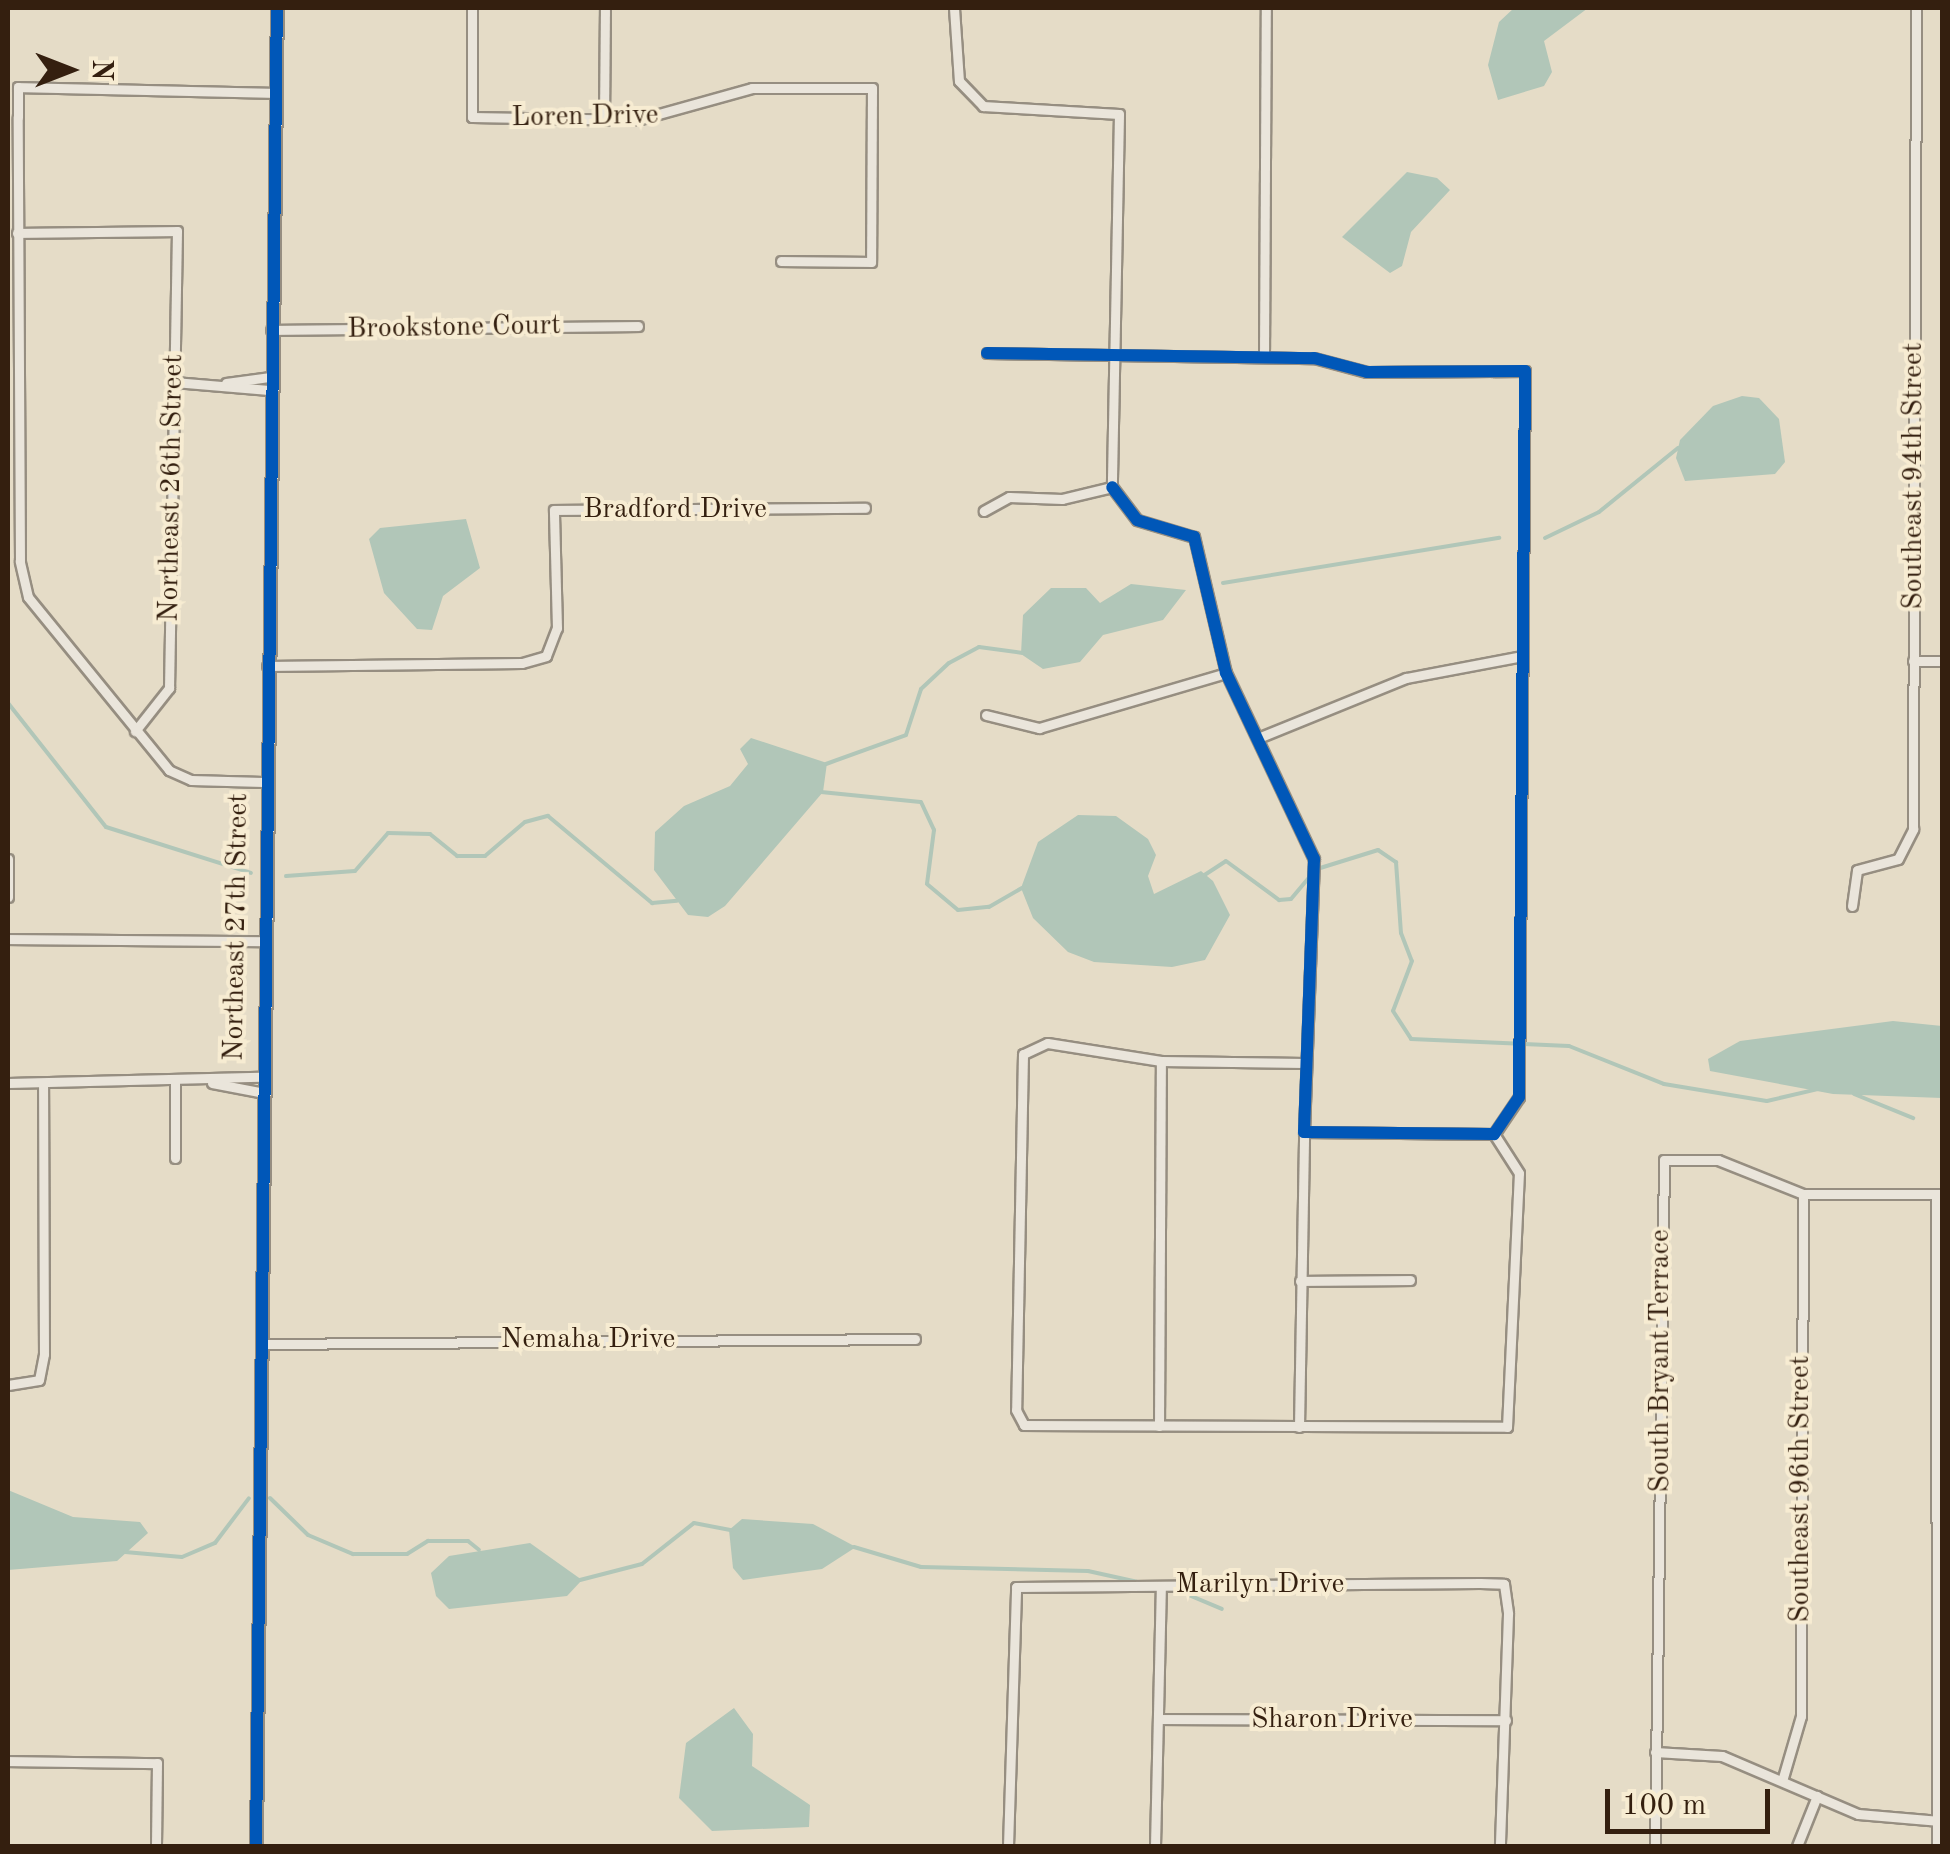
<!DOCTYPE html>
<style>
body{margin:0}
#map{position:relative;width:1950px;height:1854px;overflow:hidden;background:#e5dcc7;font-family:"Old Standard TT",serif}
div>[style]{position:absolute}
.water>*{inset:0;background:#b1c6b8}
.stream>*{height:4px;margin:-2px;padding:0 2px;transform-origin:2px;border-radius:2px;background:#b1c6b8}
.roads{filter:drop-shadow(2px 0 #968e81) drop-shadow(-2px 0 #968e81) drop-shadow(0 2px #968e81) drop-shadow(0 -2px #968e81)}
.minor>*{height:9px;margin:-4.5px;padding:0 4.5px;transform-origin:4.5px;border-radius:4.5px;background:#eae5db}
.tertiary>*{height:11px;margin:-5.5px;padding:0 5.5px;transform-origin:5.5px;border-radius:5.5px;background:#eae5db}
.cycleway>*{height:12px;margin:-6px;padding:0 6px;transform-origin:6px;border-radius:6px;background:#0057b8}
span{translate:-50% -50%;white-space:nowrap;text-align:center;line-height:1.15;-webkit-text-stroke:8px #f7ecd2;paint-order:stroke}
.street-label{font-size:28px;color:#341f0f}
.frame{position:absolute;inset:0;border:10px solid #341f0f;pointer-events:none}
.north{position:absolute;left:20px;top:20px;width:100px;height:100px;-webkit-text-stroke:8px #f7ecd2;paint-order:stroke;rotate:90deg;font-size:28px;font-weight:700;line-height:40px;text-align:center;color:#341f0f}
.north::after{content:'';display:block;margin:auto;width:35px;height:45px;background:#341f0f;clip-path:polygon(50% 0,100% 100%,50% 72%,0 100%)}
.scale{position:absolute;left:1605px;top:1789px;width:165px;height:45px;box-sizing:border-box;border:5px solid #341f0f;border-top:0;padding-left:12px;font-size:30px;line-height:35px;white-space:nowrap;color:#341f0f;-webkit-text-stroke:8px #f7ecd2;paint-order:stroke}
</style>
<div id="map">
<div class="water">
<i style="clip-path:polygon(1514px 8px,1588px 8px,1544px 41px,1552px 72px,1544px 86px,1498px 100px,1488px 65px,1499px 22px)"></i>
<i style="clip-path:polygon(1407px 172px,1437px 178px,1450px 190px,1411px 232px,1402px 266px,1390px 273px,1342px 237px)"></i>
<i style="clip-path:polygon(1742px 396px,1759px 398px,1779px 419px,1785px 462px,1775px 474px,1685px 481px,1676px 458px,1680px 440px,1713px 406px)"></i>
<i style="clip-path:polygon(466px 519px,480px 568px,443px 596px,432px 630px,417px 629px,384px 593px,369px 539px,380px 528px)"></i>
<i style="clip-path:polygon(1131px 584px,1186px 590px,1163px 620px,1103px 635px,1080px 662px,1043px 669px,1021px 654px,1023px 615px,1051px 588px,1086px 588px,1100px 603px)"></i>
<i style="clip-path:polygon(751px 738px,827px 763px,823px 792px,725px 906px,708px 917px,688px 915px,654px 870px,655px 832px,684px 806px,730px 786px,748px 764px,740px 749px)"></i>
<i style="clip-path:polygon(1078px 815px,1116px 816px,1148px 839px,1156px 855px,1148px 876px,1154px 894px,1201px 871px,1213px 881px,1230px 915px,1205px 960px,1172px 967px,1094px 962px,1068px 952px,1033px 918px,1021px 888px,1038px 842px)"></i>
<i style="clip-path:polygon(1893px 1021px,1942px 1026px,1942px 1098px,1833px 1094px,1710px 1071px,1708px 1059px,1740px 1041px)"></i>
<i style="clip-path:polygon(8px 1490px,73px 1517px,140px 1522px,148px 1533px,117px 1561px,8px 1570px)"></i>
<i style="clip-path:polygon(742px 1519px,813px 1524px,856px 1547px,822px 1569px,743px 1580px,733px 1568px,729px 1530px)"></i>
<i style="clip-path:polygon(530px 1543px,582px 1580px,567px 1596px,449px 1609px,436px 1596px,431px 1573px,449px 1556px)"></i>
<i style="clip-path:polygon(734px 1708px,753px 1734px,752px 1766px,810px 1805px,809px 1827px,712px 1831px,679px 1798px,686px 1743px)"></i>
</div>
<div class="stream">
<i style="left:1545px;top:538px;width:60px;rotate:-25.7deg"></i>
<i style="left:1599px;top:512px;width:102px;rotate:-39deg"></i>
<i style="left:1223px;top:583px;width:280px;rotate:-9.3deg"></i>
<i style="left:8px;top:703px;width:158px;rotate:51.7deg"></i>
<i style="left:106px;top:827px;width:152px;rotate:17.6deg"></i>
<i style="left:826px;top:764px;width:85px;rotate:-19.9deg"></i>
<i style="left:906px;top:735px;width:48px;rotate:-71.9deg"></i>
<i style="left:921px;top:689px;width:38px;rotate:-43deg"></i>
<i style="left:949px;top:663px;width:34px;rotate:-28deg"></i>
<i style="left:979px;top:647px;width:44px;rotate:7.8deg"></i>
<i style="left:821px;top:792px;width:100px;rotate:5.7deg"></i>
<i style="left:921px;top:802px;width:31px;rotate:65deg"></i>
<i style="left:934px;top:830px;width:54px;rotate:97.4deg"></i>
<i style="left:927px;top:884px;width:40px;rotate:40deg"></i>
<i style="left:958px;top:910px;width:31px;rotate:-6deg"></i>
<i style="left:989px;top:907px;width:38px;rotate:-30deg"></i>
<i style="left:1317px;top:869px;width:64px;rotate:-17.3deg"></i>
<i style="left:1378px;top:850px;width:22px;rotate:34deg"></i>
<i style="left:1396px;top:862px;width:71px;rotate:86deg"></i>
<i style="left:1401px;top:933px;width:30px;rotate:69deg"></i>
<i style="left:1412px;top:961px;width:53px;rotate:110.8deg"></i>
<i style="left:1393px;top:1011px;width:33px;rotate:57deg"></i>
<i style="left:1411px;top:1039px;width:158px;rotate:2.5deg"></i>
<i style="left:1569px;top:1046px;width:102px;rotate:21.8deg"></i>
<i style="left:1664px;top:1084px;width:104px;rotate:9.4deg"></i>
<i style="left:1767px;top:1101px;width:52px;rotate:-13.2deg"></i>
<i style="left:286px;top:876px;width:69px;rotate:-4.1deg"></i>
<i style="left:355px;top:871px;width:50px;rotate:-49deg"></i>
<i style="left:388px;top:833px;width:42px;rotate:1.4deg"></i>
<i style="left:430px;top:834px;width:35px;rotate:39deg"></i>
<i style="left:457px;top:856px;width:28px"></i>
<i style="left:485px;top:856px;width:52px;rotate:-40.4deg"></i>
<i style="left:525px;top:822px;width:24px;rotate:-15deg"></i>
<i style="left:548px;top:816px;width:136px;rotate:39.9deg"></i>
<i style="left:652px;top:903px;width:25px;rotate:-5deg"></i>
<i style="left:1203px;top:876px;width:27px;rotate:-33deg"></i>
<i style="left:1226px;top:861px;width:66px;rotate:36.3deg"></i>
<i style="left:1279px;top:900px;width:12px;rotate:-5deg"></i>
<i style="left:1291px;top:899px;width:31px;rotate:-50deg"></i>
<i style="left:1854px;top:1094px;width:64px;rotate:22.1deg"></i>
<i style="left:270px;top:1498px;width:53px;rotate:44.2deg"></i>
<i style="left:308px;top:1535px;width:49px;rotate:22.9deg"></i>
<i style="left:353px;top:1554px;width:54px"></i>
<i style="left:407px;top:1554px;width:25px;rotate:-32deg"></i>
<i style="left:428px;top:1541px;width:40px"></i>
<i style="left:468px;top:1541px;width:14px;rotate:39deg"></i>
<i style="left:854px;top:1547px;width:70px;rotate:16.6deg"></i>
<i style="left:921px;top:1567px;width:167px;rotate:1.4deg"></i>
<i style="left:1088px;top:1571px;width:51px;rotate:12.4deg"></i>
<i style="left:125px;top:1552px;width:57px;rotate:5deg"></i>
<i style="left:182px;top:1557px;width:36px;rotate:-23deg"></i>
<i style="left:215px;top:1543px;width:56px;rotate:-52.9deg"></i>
<i style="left:580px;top:1580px;width:64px;rotate:-14.5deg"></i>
<i style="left:642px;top:1564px;width:66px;rotate:-38.3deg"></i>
<i style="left:694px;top:1523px;width:37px;rotate:11deg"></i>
<i style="left:1172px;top:1588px;width:54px;rotate:22.8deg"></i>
</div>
<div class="roads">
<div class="minor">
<i style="left:472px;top:8px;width:109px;rotate:90deg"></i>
<i style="left:472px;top:117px;width:165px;rotate:1deg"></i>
<i style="left:637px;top:120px;width:119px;rotate:-15.5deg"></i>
<i style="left:752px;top:88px;width:120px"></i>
<i style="left:872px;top:88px;width:174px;rotate:90.3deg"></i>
<i style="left:871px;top:262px;width:90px;rotate:-179.4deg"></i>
<i style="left:954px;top:8px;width:73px;rotate:86.1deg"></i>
<i style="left:959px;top:81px;width:35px;rotate:46deg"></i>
<i style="left:983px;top:106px;width:136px;rotate:3.4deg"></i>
<i style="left:1119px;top:114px;width:373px;rotate:91.1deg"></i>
<i style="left:1112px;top:487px;width:51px;rotate:166.5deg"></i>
<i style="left:1062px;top:499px;width:53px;rotate:-177.8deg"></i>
<i style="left:1009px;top:497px;width:29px;rotate:151deg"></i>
<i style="left:604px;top:120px;width:112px;rotate:-89.5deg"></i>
<i style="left:17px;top:233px;width:160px;rotate:-0.7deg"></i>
<i style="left:177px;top:231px;width:457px;rotate:91deg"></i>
<i style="left:169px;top:688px;width:55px;rotate:128.3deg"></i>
<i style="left:271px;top:330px;width:367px;rotate:-0.6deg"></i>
<i style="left:987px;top:353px;width:327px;rotate:0.9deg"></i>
<i style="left:1314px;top:358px;width:55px;rotate:14.8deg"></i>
<i style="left:1367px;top:372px;width:158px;rotate:-0.4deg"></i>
<i style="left:1525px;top:371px;width:726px;rotate:90.47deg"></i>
<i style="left:1519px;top:1097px;width:45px;rotate:124deg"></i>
<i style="left:1494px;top:1134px;width:190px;rotate:-179.4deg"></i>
<i style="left:1304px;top:1132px;width:273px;rotate:-87.9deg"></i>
<i style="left:1314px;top:859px;width:206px;rotate:-115.3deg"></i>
<i style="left:1226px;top:673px;width:140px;rotate:-103.2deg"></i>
<i style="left:1194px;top:537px;width:59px;rotate:-163.4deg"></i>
<i style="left:1137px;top:520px;width:41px;rotate:-127.1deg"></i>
<i style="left:1264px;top:356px;width:348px;rotate:-89.7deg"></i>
<i style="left:174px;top:382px;width:95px;rotate:4.8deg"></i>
<i style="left:226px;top:383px;width:43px;rotate:-7.9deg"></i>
<i style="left:1913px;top:661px;width:29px"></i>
<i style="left:267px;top:666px;width:255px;rotate:-0.7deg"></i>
<i style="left:522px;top:663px;width:25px;rotate:-16deg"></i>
<i style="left:546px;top:656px;width:30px;rotate:-69deg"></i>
<i style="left:557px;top:628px;width:118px;rotate:-91.5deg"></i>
<i style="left:554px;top:510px;width:311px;rotate:-0.4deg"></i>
<i style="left:986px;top:715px;width:55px;rotate:13.8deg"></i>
<i style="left:1039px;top:728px;width:195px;rotate:-16.4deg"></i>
<i style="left:1258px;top:738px;width:160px;rotate:-22.1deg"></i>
<i style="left:1406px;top:678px;width:118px;rotate:-10.7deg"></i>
<i style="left:263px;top:782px;width:72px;rotate:-178.4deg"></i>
<i style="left:191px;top:780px;width:24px;rotate:-156deg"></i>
<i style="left:169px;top:770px;width:223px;rotate:-129.2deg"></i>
<i style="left:28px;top:597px;width:37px;rotate:-103deg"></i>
<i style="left:20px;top:561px;width:444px;rotate:-90.3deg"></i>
<i style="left:18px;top:117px;width:30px;rotate:-90deg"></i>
<i style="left:18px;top:87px;width:256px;rotate:1.3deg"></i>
<i style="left:8px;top:859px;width:38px;rotate:90deg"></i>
<i style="left:1852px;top:906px;width:36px;rotate:-82deg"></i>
<i style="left:1857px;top:870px;width:42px;rotate:-15deg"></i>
<i style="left:1898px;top:859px;width:34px;rotate:-63deg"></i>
<i style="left:1913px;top:829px;width:821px;rotate:-89.79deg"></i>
<i style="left:8px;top:939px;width:254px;rotate:0.5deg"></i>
<i style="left:1304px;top:1063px;width:143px;rotate:-179.2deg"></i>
<i style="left:1161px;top:1061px;width:115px;rotate:-171deg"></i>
<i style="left:1047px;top:1043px;width:26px;rotate:155deg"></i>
<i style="left:1023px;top:1054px;width:356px;rotate:91.1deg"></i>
<i style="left:1016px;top:1410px;width:17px;rotate:62deg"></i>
<i style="left:1024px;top:1425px;width:483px;rotate:0.2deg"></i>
<i style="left:1507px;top:1427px;width:254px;rotate:-87.3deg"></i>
<i style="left:1519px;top:1173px;width:46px;rotate:-122.7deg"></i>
<i style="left:8px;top:1083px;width:252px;rotate:-1.4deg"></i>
<i style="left:212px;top:1083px;width:48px;rotate:10.8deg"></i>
<i style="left:175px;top:1158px;width:75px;rotate:-90deg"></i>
<i style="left:1936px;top:1194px;width:652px;rotate:89.91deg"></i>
<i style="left:1300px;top:1281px;width:110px;rotate:-0.5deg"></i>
<i style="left:262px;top:1344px;width:653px;rotate:-0.44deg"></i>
<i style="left:8px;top:1385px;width:31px;rotate:-9deg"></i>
<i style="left:39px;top:1380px;width:26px;rotate:-79deg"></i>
<i style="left:44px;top:1354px;width:271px;rotate:-90.2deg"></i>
<i style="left:1159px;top:1426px;width:365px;rotate:-89.7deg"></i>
<i style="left:1299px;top:1427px;width:295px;rotate:-89deg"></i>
<i style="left:1158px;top:1719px;width:348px;rotate:0.2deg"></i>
<i style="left:1655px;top:1752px;width:67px;rotate:3.4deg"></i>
<i style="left:1722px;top:1756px;width:148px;rotate:23.1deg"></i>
<i style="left:1858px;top:1814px;width:82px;rotate:4.9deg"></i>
<i style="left:8px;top:1761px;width:149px;rotate:0.8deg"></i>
<i style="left:157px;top:1763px;width:83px;rotate:90.7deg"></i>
<i style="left:1782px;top:1781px;width:68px;rotate:-73.7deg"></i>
<i style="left:1801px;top:1716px;width:522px;rotate:-89.78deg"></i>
<i style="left:1008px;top:1846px;width:259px;rotate:-88.2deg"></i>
<i style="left:1016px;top:1587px;width:464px;rotate:-0.5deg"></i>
<i style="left:1480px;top:1583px;width:24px;rotate:2deg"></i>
<i style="left:1504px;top:1584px;width:30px;rotate:82deg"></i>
<i style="left:1508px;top:1614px;width:232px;rotate:92deg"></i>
<i style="left:1155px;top:1846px;width:260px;rotate:-88.7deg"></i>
<i style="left:1655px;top:1846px;width:686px;rotate:-89.25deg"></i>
<i style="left:1664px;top:1160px;width:54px"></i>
<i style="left:1718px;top:1160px;width:92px;rotate:21.8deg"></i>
<i style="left:1803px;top:1194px;width:139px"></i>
<i style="left:1797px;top:1846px;width:54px;rotate:-68.2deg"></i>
</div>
<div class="tertiary">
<i style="left:256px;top:1846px;width:1838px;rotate:-89.35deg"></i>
</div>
</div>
<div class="cycleway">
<i style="left:987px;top:353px;width:327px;rotate:0.9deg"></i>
<i style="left:1314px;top:358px;width:55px;rotate:14.8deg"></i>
<i style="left:1367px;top:372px;width:158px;rotate:-0.4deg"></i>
<i style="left:1525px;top:371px;width:726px;rotate:90.47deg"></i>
<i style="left:1519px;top:1097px;width:45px;rotate:124deg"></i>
<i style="left:1494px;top:1134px;width:190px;rotate:-179.4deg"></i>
<i style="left:1304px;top:1132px;width:273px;rotate:-87.9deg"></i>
<i style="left:1314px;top:859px;width:206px;rotate:-115.3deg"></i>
<i style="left:1226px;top:673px;width:140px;rotate:-103.2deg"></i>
<i style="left:1194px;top:537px;width:59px;rotate:-163.4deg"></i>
<i style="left:1137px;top:520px;width:41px;rotate:-127.1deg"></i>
<i style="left:256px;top:1846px;width:1838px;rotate:-89.35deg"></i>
</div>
<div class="street-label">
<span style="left:585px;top:117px;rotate:-1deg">Loren Drive</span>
<span style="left:454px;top:328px;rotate:-1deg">Brookstone Court</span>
<span style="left:1914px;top:476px;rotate:-90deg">Southeast 94th Street</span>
<span style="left:172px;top:488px;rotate:-89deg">Northeast 26th Street</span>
<span style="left:675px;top:510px">Bradford Drive</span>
<span style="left:237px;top:927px;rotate:-89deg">Northeast 27th Street</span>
<span style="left:588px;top:1340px">Nemaha Drive</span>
<span style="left:1661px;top:1361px;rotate:-90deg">South Bryant Terrace</span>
<span style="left:1801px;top:1489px;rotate:-90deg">Southeast 96th Street</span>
<span style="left:1260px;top:1585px">Marilyn Drive</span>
<span style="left:1332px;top:1720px">Sharon Drive</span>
</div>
<div class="frame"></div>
<div class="north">N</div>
<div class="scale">100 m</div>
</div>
